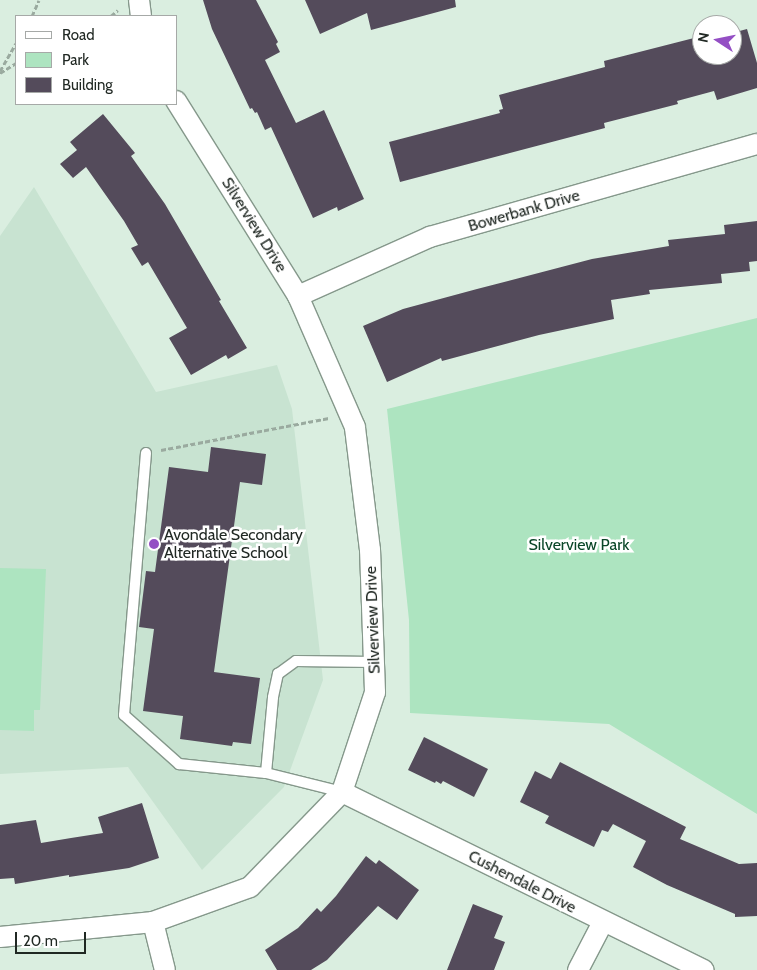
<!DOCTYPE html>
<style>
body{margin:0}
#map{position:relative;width:757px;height:970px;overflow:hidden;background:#daeee0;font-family:Cabin,sans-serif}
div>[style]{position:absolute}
.built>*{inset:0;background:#c8e3d1}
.green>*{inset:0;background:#ade4c0}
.building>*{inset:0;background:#544b5b}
.path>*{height:3px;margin-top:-1.5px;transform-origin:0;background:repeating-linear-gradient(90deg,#9aaa9f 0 5px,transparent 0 7.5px)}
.roads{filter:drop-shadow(1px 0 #85988b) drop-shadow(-1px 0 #85988b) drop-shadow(0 1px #85988b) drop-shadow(0 -1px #85988b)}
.lane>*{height:10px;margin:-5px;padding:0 5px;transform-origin:5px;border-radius:5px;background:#fff}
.street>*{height:20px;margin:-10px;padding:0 10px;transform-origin:10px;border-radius:10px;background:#fff}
.dots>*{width:14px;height:14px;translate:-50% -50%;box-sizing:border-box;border:2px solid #fff;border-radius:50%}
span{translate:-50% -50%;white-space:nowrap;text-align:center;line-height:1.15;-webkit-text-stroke:5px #fff;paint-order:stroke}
.street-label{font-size:16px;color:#202823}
.poi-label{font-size:16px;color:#202823}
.left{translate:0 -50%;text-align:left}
.park-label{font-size:16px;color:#0a4628}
.legend{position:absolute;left:15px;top:15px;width:162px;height:90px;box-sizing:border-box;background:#fff;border:1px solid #a6a9a7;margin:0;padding:6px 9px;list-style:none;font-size:15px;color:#202823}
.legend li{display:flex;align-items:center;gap:10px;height:25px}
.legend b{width:25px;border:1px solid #a6a9a7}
.north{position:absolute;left:692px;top:15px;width:50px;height:50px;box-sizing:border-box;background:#fff;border:1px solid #a6a9a7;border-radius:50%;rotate:281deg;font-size:14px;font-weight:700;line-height:20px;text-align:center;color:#202823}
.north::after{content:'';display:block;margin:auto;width:18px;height:22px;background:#944fc4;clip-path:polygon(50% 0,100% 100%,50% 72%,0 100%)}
.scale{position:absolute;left:15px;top:932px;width:71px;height:22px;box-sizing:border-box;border:2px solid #202823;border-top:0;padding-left:6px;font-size:15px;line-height:18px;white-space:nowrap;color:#202823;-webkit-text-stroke:4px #fff;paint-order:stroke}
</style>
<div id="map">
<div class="built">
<i style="clip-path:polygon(34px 187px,156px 392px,277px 365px,292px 409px,323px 680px,284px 787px,202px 870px,128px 767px,0 774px,0 236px)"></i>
</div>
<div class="green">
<i style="clip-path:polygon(757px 318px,757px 814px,609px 724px,410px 713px,409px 620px,387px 409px)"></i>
<i style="clip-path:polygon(0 568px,46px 569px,40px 710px,34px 710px,34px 731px,0 730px)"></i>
</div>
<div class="building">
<i style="clip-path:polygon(203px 0,256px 0,278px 42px,276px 44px,280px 52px,265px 60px,296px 123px,324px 110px,364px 199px,338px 211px,337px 207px,313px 218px,271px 127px,265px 130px,257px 112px,255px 113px,252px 108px,250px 109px,212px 29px)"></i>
<i style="clip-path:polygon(305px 0,455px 0,456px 7px,371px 30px,367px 13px,320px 34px)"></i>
<i style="clip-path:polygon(747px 29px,757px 63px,757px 88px,717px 100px,714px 91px,677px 101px,678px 104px,604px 123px,605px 128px,400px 182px,389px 142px,500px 113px,499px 110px,503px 109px,499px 95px,605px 67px,604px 61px,694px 38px,699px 55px,732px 55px,732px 33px)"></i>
<i style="clip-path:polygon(103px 114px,135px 153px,131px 156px,165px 204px,221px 300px,219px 301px,247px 348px,228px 359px,226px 355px,191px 375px,169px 338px,187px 328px,148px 262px,142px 266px,131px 248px,138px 245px,124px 221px,86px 167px,73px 178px,60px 164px,77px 150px,70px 142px)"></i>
<i style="clip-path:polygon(757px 221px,757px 261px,749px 262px,750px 271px,721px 274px,722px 283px,649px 290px,650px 294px,611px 300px,614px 319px,539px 335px,442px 361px,441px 358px,387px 382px,363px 326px,403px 309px,477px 289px,592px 259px,669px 246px,668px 240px,725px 234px,724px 225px)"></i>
<i style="clip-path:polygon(211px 447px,266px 454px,262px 485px,240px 482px,214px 672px,260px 678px,251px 744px,233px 742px,232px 746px,180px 739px,183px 716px,143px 711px,154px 629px,139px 627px,146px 571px,155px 572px,169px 467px,208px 472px)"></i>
<i style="clip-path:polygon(424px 737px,488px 769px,474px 797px,443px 781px,441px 784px,436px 781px,435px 783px,408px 770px)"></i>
<i style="clip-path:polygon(560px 762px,686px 827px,680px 839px,739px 864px,757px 863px,757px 916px,735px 917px,735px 914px,667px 885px,633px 867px,646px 841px,613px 824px,608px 832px,602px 830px,594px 847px,545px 823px,549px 816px,520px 802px,535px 771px,551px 779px)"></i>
<i style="clip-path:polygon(142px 803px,159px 858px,129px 868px,69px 877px,69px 875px,15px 884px,14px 878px,0 879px,0 825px,36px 820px,41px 843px,71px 838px,103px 833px,98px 817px)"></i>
<i style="clip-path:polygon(366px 856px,376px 864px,379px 860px,419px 890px,397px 920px,378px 906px,327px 960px,311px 970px,277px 970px,265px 950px,298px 928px,317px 908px,321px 912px,336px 896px)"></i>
<i style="clip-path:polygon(473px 904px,503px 916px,494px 938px,505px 942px,494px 970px,447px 970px)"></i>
</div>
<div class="path">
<i style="left:32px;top:16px;width:17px;rotate:-66deg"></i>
<i style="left:111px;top:16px;width:9px;rotate:-41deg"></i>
<i style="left:0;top:71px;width:32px;rotate:-60deg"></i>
<i style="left:0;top:73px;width:19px;rotate:-32deg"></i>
<i style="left:161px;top:450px;width:171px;rotate:-10.8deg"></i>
</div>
<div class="roads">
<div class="lane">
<i style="left:146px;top:453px;width:263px;rotate:94.8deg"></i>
<i style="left:124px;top:715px;width:74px;rotate:41.7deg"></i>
<i style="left:179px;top:764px;width:87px;rotate:5.9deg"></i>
<i style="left:266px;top:773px;width:78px;rotate:14deg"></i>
<i style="left:266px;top:773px;width:76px;rotate:-84.7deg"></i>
<i style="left:273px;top:697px;width:24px;rotate:-78deg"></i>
<i style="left:278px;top:674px;width:22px;rotate:-36deg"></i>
<i style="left:296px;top:661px;width:78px;rotate:0.7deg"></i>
</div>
<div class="street">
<i style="left:139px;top:0;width:16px;rotate:83deg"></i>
<i style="left:298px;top:296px;width:145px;rotate:-24.1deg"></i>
<i style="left:430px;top:237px;width:340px;rotate:-15.9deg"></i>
<i style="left:342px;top:792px;width:403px;rotate:26.2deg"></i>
<i style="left:153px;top:922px;width:49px;rotate:76deg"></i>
<i style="left:0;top:937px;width:154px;rotate:-5.6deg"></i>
<i style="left:153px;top:922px;width:103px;rotate:-19.8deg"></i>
<i style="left:250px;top:887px;width:132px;rotate:-45.9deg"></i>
<i style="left:342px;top:792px;width:105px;rotate:-71.7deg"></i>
<i style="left:375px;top:692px;width:142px;rotate:-92deg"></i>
<i style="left:370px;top:550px;width:124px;rotate:-97deg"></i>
<i style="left:355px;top:427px;width:143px;rotate:-113.5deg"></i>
<i style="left:298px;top:296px;width:230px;rotate:-122deg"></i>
<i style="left:578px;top:970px;width:54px;rotate:-62.5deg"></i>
</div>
</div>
<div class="dots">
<i style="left:154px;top:544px;background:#944fc4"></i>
</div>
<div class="street-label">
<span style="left:524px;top:211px;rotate:-16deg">Bowerbank Drive</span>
<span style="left:254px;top:225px;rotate:58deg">Silverview Drive</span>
<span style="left:373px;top:620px;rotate:-92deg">Silverview Drive</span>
<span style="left:522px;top:882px;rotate:27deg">Cushendale Drive</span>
</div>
<div class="poi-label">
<span class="left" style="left:164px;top:544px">Avondale Secondary<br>Alternative School</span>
</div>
<div class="park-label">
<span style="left:579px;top:545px">Silverview Park</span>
</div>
<ul class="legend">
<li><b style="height:6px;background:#fff"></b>Road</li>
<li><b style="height:14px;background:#ade4c0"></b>Park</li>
<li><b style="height:14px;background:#544b5b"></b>Building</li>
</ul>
<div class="north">N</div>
<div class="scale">20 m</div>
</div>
